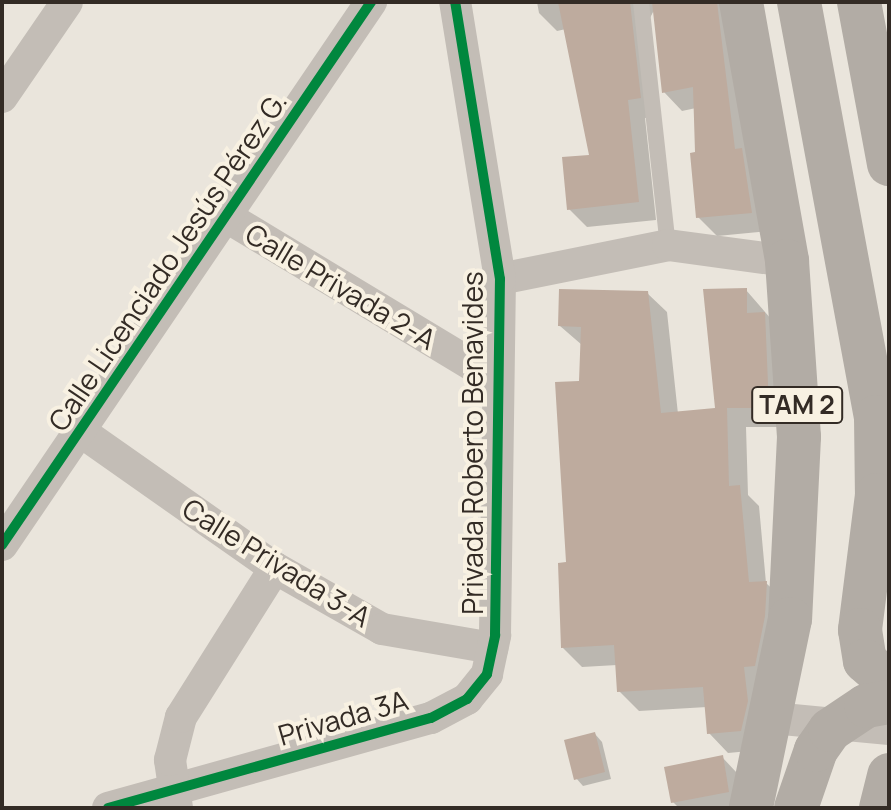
<!DOCTYPE html>
<meta charset="utf-8">
<style>
body{margin:0}
#map{position:relative;width:891px;height:810px;overflow:hidden;background:#eae5dc;font-family:Manrope,sans-serif}
div>[style]{position:absolute}
.shadow>*{inset:0;background:#0003}
.building>*{inset:0;background:#beab9e}
.service>*{height:16px;margin:-8px;padding:0 8px;transform-origin:8px;border-radius:8px;background:#c3bdb6}
.minor>*{height:32px;margin:-16px;padding:0 16px;transform-origin:16px;border-radius:16px;background:#c3bdb6}
.primary>*{height:44px;margin:-22px;padding:0 22px;transform-origin:22px;border-radius:22px;background:#b2aca5}
.primary-bridge>*{height:44px;margin:-22px;padding:0 22px;transform-origin:22px;border-radius:22px;background:#b2aca5}
.cycleway>*{height:10px;margin:-5px;padding:0 5px;transform-origin:5px;border-radius:5px;background:#00873e}
span{translate:-50% -50%;white-space:nowrap;text-align:center;line-height:1.15;-webkit-text-stroke:8px #f8f1e2;paint-order:stroke}
.shield-label span{padding:2px 6px;background:#f8f1e2;border:2px solid;border-radius:6px;-webkit-text-stroke-width:0}
.shield-label{font-size:26px;color:#332b25;font-weight:700}
.street-label{font-size:28px;color:#332b25}
.frame{position:absolute;inset:0;border:4px solid #332b25;pointer-events:none}
</style>
<div id="map">
<div class="shadow">
<i style="clip-path:polygon(537px 2px,744px 2px,769px 231px,717px 236px,698px 217px,696px 108px,682px 111px,664px 92px,655px 8px,648px 22px,658px 116px,645px 118px,656px 220px,587px 227px,569px 209px,591px 156px,566px 29px,557px 31px,539px 13px)"></i>
<i style="clip-path:polygon(746px 290px,784px 334px,788px 427px,746px 427px,748px 495px,759px 506px,766px 583px,786px 602px,760px 750px,728px 753px,709px 733px,707px 707px,639px 711px,619px 691px,617px 665px,582px 667px,563px 648px,582px 345px,560px 326px,647px 293px,667px 312px,678px 414px,717px 410px)"></i>
<i style="clip-path:polygon(595px 734px,602px 742px,611px 779px,583px 786px,576px 778px)"></i>
<i style="clip-path:polygon(722px 757px,737px 773px,735px 808px,679px 808px,673px 802px)"></i>
</div>
<div class="building">
<i style="clip-path:polygon(558px 2px,630px 2px,641px 98px,628px 100px,639px 202px,567px 210px,562px 157px,589px 155px)"></i>
<i style="clip-path:polygon(652px 2px,717px 2px,735px 149px,742px 148px,752px 213px,696px 218px,690px 153px,695px 152px,693px 87px,662px 93px)"></i>
<i style="clip-path:polygon(747px 288px,747px 313px,765px 312px,769px 408px,727px 408px,729px 486px,740px 485px,749px 582px,767px 581px,765px 616px,755px 666px,744px 667px,748px 701px,741px 731px,707px 734px,703px 687px,617px 692px,614px 645px,561px 648px,558px 563px,566px 562px,555px 382px,579px 381px,581px 327px,558px 326px,559px 289px,648px 291px,661px 413px,715px 408px,703px 289px)"></i>
<i style="clip-path:polygon(595px 732px,605px 772px,574px 780px,564px 740px)"></i>
<i style="clip-path:polygon(723px 755px,729px 792px,671px 803px,664px 767px)"></i>
</div>
<div class="service">
<i style="left:641px;top:2px;width:244px;rotate:83.7deg"></i>
</div>
<div class="minor">
<i style="left:2px;top:97px;width:115px;rotate:-55.6deg"></i>
<i style="left:227px;top:217px;width:314px;rotate:31.1deg"></i>
<i style="left:500px;top:279px;width:171px;rotate:-11.4deg"></i>
<i style="left:668px;top:245px;width:120px;rotate:7.7deg"></i>
<i style="left:80px;top:431px;width:238px;rotate:35.1deg"></i>
<i style="left:275px;top:568px;width:123px;rotate:29.7deg"></i>
<i style="left:382px;top:629px;width:112px;rotate:9.8deg"></i>
<i style="left:2px;top:545px;width:657px;rotate:-55.8deg"></i>
<i style="left:772px;top:718px;width:118px;rotate:5.4deg"></i>
<i style="left:108px;top:808px;width:335px;rotate:-15.6deg"></i>
<i style="left:431px;top:718px;width:41px;rotate:-27.8deg"></i>
<i style="left:467px;top:699px;width:32px;rotate:-51deg"></i>
<i style="left:487px;top:674px;width:40px;rotate:-78deg"></i>
<i style="left:495px;top:635px;width:356px;rotate:-89.2deg"></i>
<i style="left:500px;top:279px;width:281px;rotate:-99.2deg"></i>
<i style="left:177px;top:808px;width:49px;rotate:-98.3deg"></i>
<i style="left:170px;top:760px;width:44px;rotate:-75.7deg"></i>
<i style="left:181px;top:717px;width:176px;rotate:-57.8deg"></i>
</div>
<div class="primary">
<i style="left:741px;top:2px;width:263px;rotate:79.9deg"></i>
<i style="left:787px;top:261px;width:176px;rotate:86.1deg"></i>
<i style="left:799px;top:437px;width:182px;rotate:92.8deg"></i>
<i style="left:790px;top:619px;width:193px;rotate:101.7deg"></i>
<i style="left:799px;top:2px;width:422px;rotate:79.5deg"></i>
<i style="left:876px;top:417px;width:78px;rotate:89.3deg"></i>
<i style="left:877px;top:495px;width:136px;rotate:97.2deg"></i>
<i style="left:860px;top:630px;width:31px;rotate:81deg"></i>
<i style="left:865px;top:661px;width:32px;rotate:41deg"></i>
<i style="left:859px;top:2px;width:165px;rotate:79.5deg"></i>
<i style="left:881px;top:808px;width:34px;rotate:-76deg"></i>
</div>
<div class="primary-bridge">
<i style="left:796px;top:808px;width:61px;rotate:-71deg"></i>
<i style="left:816px;top:750px;width:24px;rotate:-55deg"></i>
<i style="left:830px;top:730px;width:43px;rotate:-33.7deg"></i>
<i style="left:866px;top:706px;width:23px;rotate:-10deg"></i>
</div>
<div class="cycleway">
<i style="left:2px;top:545px;width:657px;rotate:-55.8deg"></i>
<i style="left:108px;top:808px;width:335px;rotate:-15.6deg"></i>
<i style="left:431px;top:718px;width:41px;rotate:-27.8deg"></i>
<i style="left:467px;top:699px;width:32px;rotate:-51deg"></i>
<i style="left:487px;top:674px;width:40px;rotate:-78deg"></i>
<i style="left:495px;top:635px;width:356px;rotate:-89.2deg"></i>
<i style="left:500px;top:279px;width:281px;rotate:-99.2deg"></i>
</div>
<div class="shield-label">
<span style="left:797px;top:405px">TAM 2</span>
</div>
<div class="street-label">
<span style="left:167px;top:261px;rotate:-56deg">Calle Licenciado Jesús Pérez G.</span>
<span style="left:341px;top:286px;rotate:31deg">Calle Privada 2-A</span>
<span style="left:472px;top:443px;rotate:-90deg">Privada Roberto Benavides</span>
<span style="left:277px;top:562px;rotate:32deg">Calle Privada 3-A</span>
<span style="left:343px;top:717px;rotate:-16deg">Privada 3A</span>
</div>
<div class="frame"></div>
</div>
